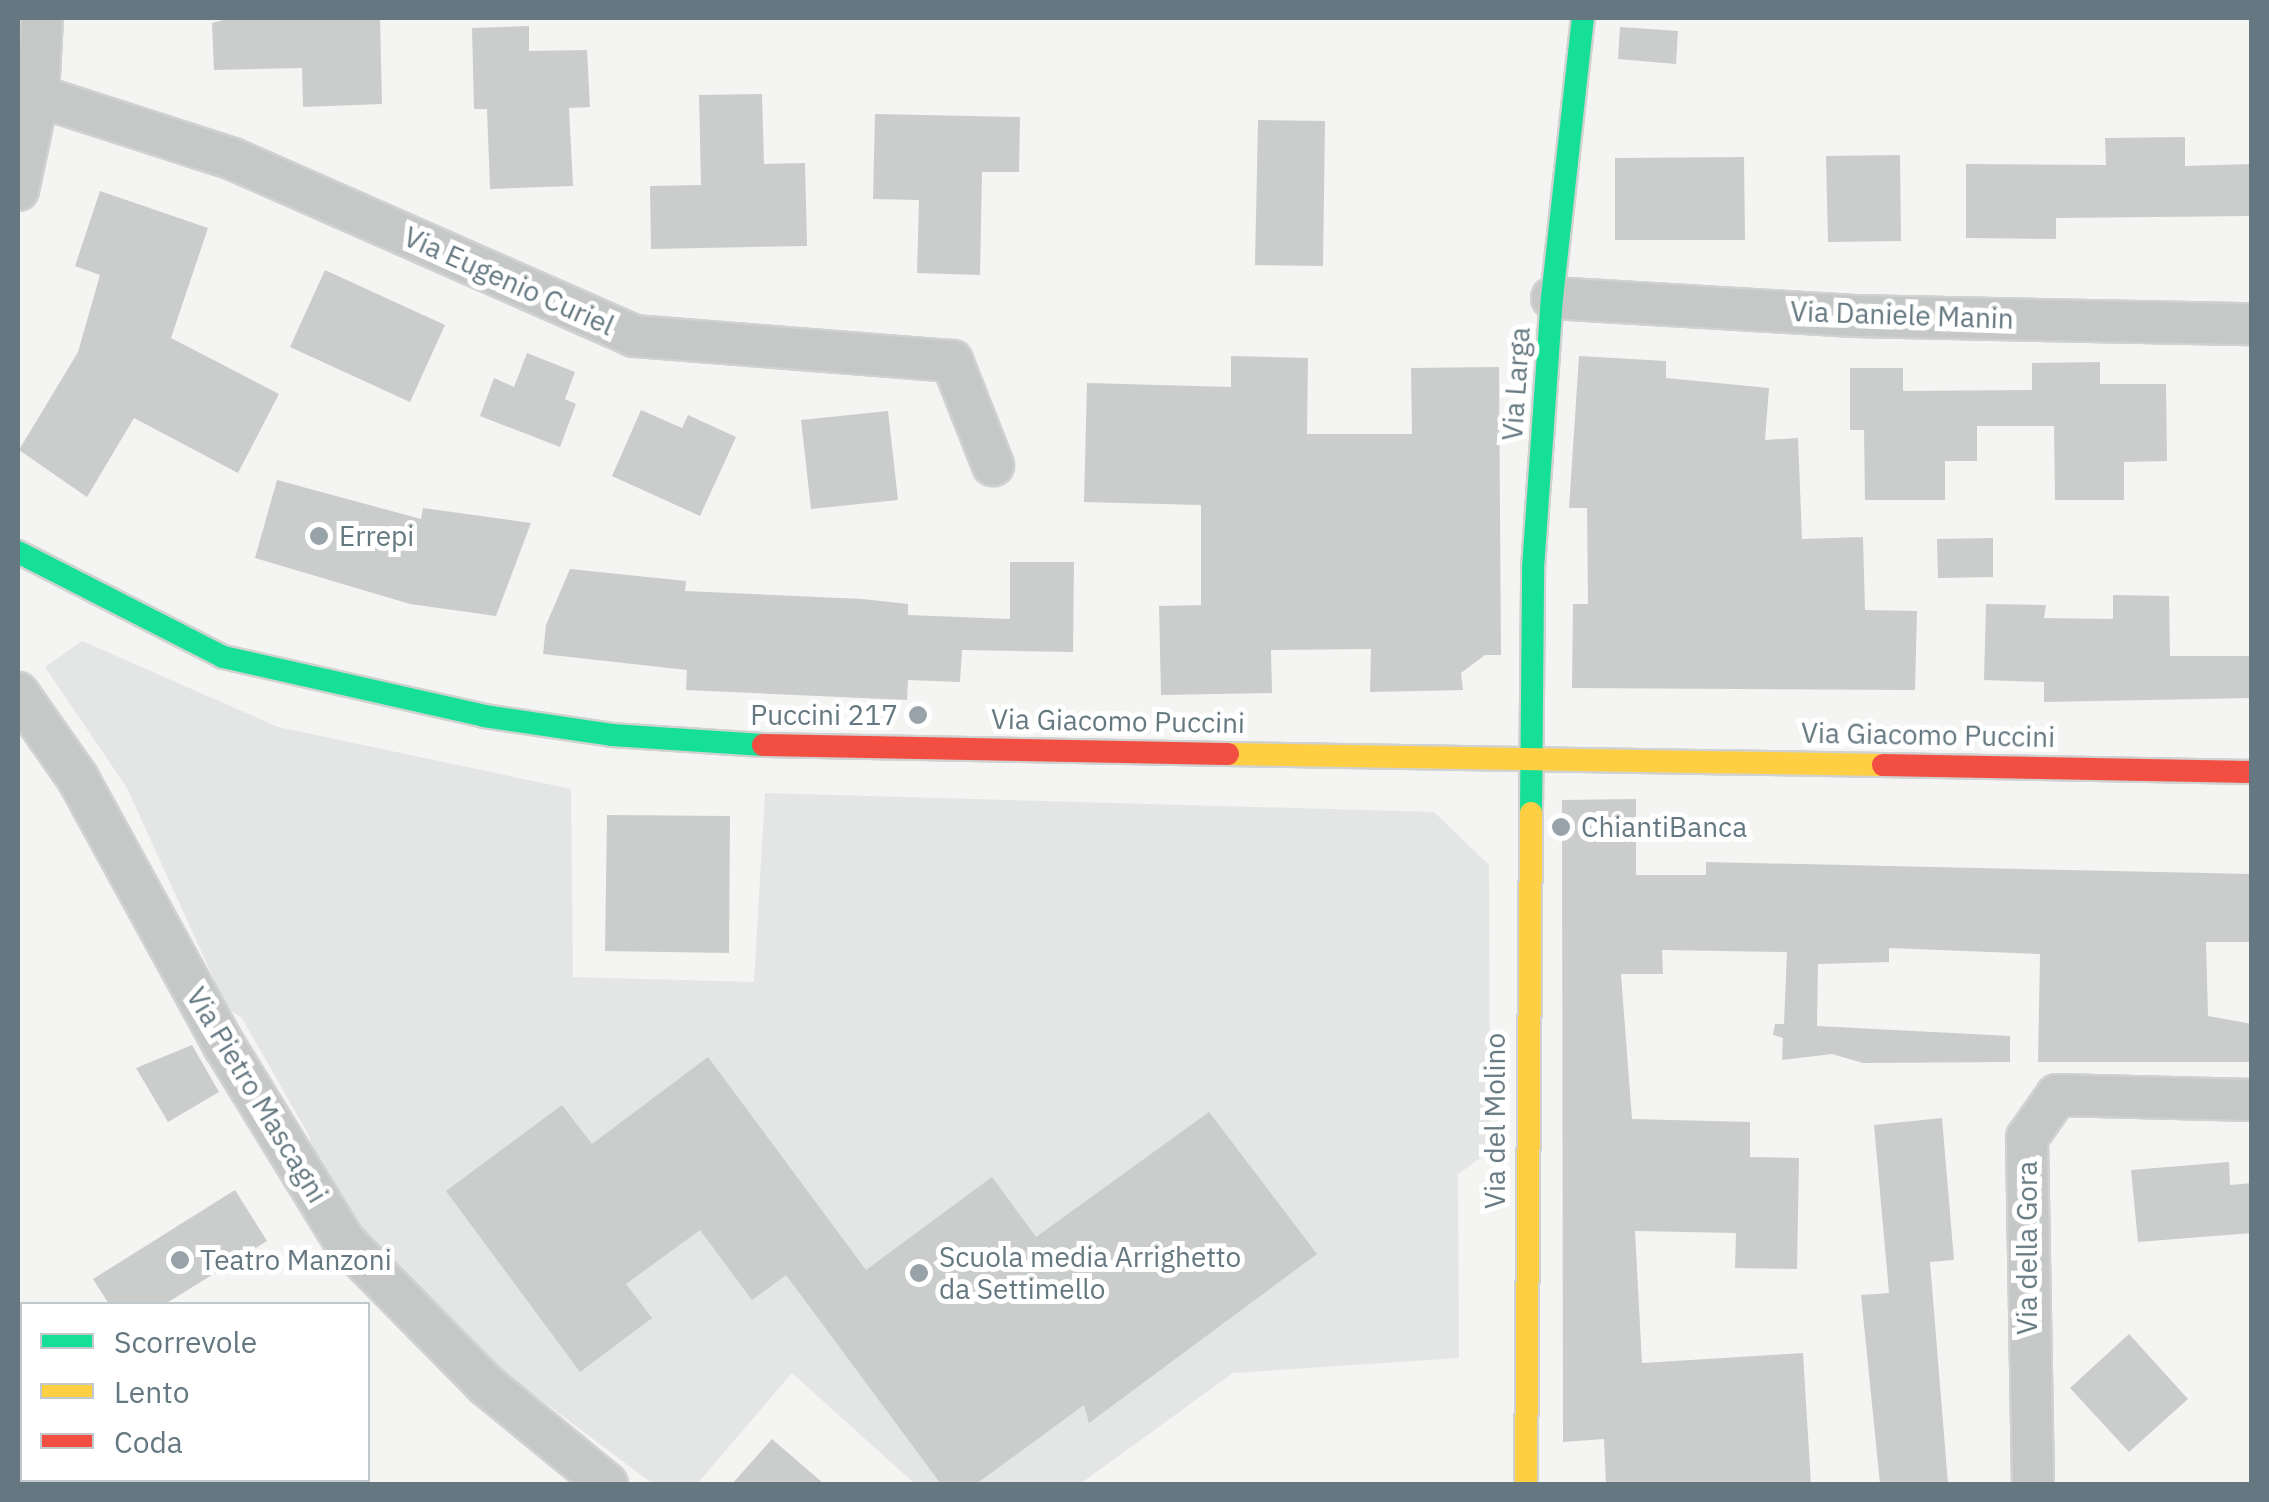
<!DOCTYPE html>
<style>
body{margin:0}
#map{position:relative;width:2269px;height:1502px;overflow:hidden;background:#f4f4f2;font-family:"IBM Plex Sans",sans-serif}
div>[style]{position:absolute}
.built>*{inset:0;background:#e4e5e5}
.building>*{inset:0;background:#cbcccc}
.roads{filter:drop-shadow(2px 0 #d0d2d2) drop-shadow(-2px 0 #d0d2d2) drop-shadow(0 2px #d0d2d2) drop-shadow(0 -2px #d0d2d2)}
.street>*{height:40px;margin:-20px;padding:0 20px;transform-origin:20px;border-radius:20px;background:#c6c8c8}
.fast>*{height:22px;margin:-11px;padding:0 11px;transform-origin:11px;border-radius:11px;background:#16e098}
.slow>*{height:22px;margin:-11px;padding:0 11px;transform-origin:11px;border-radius:11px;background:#ffcf43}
.jam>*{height:22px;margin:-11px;padding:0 11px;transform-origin:11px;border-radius:11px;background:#f24e42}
.dots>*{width:28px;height:28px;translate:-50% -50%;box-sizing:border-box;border:5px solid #fff;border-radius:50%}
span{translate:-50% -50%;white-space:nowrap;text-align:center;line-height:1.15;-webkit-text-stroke:10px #fff;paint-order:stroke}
.street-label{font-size:28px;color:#657881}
.poi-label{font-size:28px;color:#657881}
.left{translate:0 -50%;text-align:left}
.right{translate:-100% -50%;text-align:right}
.frame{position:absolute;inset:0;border:20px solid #657881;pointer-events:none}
.legend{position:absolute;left:20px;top:1302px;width:350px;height:180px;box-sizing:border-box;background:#fff;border:2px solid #c1c9cd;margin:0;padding:12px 18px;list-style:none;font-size:30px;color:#657881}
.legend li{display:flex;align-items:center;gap:20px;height:50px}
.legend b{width:50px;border:2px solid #c1c9cd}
</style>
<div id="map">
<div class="built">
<i style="clip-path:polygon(82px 641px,278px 727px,571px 789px,573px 977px,754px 982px,765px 793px,1434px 812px,1489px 865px,1490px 1151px,1458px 1174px,1459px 1358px,1233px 1373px,1080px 1484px,915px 1484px,792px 1373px,697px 1484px,653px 1484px,497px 1367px,378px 1252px,319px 1168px,308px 1134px,242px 1018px,227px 1008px,127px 788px,45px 667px)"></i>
</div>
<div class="building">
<i style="clip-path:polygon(231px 18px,380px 18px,382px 104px,303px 107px,302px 68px,214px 70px,212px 23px)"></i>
<i style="clip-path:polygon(529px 26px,529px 51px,587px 50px,590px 107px,569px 108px,573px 186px,490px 189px,487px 109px,474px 109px,472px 28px)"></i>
<i style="clip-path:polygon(1620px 27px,1678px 31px,1676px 64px,1618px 59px)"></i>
<i style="clip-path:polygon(762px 94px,764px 164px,805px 163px,807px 246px,651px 249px,650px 186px,701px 185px,699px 95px)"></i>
<i style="clip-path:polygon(875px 114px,1020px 117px,1019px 172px,982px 172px,980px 275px,917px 273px,919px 200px,873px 199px)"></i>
<i style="clip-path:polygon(1258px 120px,1325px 121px,1323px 266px,1255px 265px)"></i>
<i style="clip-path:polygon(2185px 137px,2185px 166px,2252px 164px,2252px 216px,2056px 218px,2056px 239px,1966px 238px,1966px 164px,2106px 165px,2105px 138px)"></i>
<i style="clip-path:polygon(1900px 155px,1901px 241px,1828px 242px,1826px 156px)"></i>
<i style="clip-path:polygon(1744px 157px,1745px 240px,1615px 240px,1615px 158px)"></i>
<i style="clip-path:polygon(100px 191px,208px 228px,171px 338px,279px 394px,238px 473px,134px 418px,87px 497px,19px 450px,78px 352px,100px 275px,75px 266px)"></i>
<i style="clip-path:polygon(325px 270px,445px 325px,410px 402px,290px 347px)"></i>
<i style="clip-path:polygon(527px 353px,575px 372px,565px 399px,576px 404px,560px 447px,480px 416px,494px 378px,514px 387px)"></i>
<i style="clip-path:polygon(1231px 356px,1308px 358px,1307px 434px,1412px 434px,1411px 368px,1499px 367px,1501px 655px,1485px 655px,1461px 673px,1463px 690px,1370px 692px,1371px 649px,1271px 650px,1272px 693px,1161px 695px,1159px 606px,1201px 605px,1201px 505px,1084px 502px,1087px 383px,1231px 387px)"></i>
<i style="clip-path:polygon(1579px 356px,1666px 361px,1666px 378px,1769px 388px,1765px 440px,1798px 438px,1802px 539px,1863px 537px,1865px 610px,1917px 611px,1915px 690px,1572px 688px,1573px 604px,1588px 604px,1587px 508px,1569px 508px)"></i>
<i style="clip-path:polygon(2100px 362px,2100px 384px,2166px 384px,2167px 461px,2124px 462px,2124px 500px,2055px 500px,2054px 426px,1977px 426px,1977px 461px,1945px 461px,1945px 500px,1865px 500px,1864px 430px,1850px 430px,1850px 368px,1903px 368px,1903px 391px,2032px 390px,2032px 363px)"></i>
<i style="clip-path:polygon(641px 410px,682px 428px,688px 415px,736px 437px,700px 516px,612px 476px)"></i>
<i style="clip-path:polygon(888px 411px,898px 500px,811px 509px,801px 420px)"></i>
<i style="clip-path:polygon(277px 480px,421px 519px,423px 508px,531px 523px,496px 616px,410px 604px,255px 558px)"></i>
<i style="clip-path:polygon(1993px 538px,1993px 577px,1938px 578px,1937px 539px)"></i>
<i style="clip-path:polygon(1010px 562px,1074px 562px,1073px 652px,962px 650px,960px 682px,908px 680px,907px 700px,686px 690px,687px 670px,543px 654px,546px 625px,570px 569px,686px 581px,685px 591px,862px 599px,908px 604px,908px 615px,1010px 619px)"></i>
<i style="clip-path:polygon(2113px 595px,2169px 596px,2170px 656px,2252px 656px,2252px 698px,2044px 702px,2044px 682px,1984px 680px,1986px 604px,2046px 605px,2044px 618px,2113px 619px)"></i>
<i style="clip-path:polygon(1636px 799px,1636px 875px,1706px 875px,1706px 862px,2252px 874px,2252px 942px,2206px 942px,2208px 1016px,2252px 1024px,2252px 1062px,2038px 1062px,2040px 954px,1889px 948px,1889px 962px,1818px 964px,1817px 1026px,2010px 1036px,2010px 1062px,1863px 1063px,1832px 1054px,1782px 1060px,1783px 1038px,1773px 1035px,1775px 1024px,1784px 1024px,1787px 952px,1662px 950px,1663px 974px,1621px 974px,1632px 1119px,1750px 1122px,1750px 1157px,1799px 1158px,1797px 1269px,1735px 1268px,1736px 1233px,1635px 1231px,1642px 1363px,1803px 1353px,1811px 1484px,1606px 1484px,1604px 1439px,1563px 1442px,1562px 800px)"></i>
<i style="clip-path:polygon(607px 815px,730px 816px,729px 953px,605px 951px)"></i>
<i style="clip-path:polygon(192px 1045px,219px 1092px,168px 1122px,136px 1068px)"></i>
<i style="clip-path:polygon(708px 1057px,866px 1270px,992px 1177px,1036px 1237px,1209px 1112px,1317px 1254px,1089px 1423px,1084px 1405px,976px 1484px,941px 1484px,786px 1275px,752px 1300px,700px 1230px,626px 1284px,652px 1318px,580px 1372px,446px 1191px,562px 1105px,592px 1144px)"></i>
<i style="clip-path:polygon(1942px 1118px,1954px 1260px,1930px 1262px,1948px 1484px,1880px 1484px,1861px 1295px,1889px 1293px,1874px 1125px)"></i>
<i style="clip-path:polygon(2229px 1162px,2230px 1185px,2252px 1183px,2252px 1233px,2138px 1242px,2131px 1170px)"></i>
<i style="clip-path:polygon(235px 1190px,267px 1241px,165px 1304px,109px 1304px,93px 1279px)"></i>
<i style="clip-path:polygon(2129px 1334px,2188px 1399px,2129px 1452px,2070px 1388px)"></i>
<i style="clip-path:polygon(772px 1439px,824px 1484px,732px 1484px)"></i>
</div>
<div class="roads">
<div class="street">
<i style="left:38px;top:96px;width:205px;rotate:17.9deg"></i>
<i style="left:233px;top:159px;width:438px;rotate:23.8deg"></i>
<i style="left:634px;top:336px;width:319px;rotate:4.5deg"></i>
<i style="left:952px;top:361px;width:112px;rotate:68.5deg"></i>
<i style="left:18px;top:190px;width:96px;rotate:-78deg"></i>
<i style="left:38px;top:96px;width:78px;rotate:-87.1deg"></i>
<i style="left:1552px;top:298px;width:303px;rotate:3.4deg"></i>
<i style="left:1854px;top:316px;width:398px;rotate:1.2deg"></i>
<i style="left:18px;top:693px;width:103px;rotate:54.9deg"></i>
<i style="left:77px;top:777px;width:306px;rotate:61.3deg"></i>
<i style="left:224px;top:1045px;width:230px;rotate:58.5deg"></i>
<i style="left:344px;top:1241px;width:202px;rotate:45.4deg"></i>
<i style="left:486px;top:1385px;width:156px;rotate:39.3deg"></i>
<i style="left:2033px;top:1484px;width:346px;rotate:-91deg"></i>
<i style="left:2027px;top:1138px;width:52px;rotate:-55.1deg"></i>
<i style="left:2057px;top:1095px;width:195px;rotate:1.5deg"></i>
</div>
<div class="fast">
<i style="left:18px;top:552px;width:230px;rotate:27.1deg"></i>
<i style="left:223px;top:657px;width:268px;rotate:12.7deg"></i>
<i style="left:484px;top:716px;width:129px;rotate:8.4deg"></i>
<i style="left:612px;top:735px;width:151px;rotate:3.8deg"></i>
<i style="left:1531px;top:813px;width:245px;rotate:-89.5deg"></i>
<i style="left:1533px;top:568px;width:271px;rotate:-86deg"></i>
<i style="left:1552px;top:298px;width:282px;rotate:-83.7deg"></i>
</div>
<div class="slow">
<i style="left:1228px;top:754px;width:655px;rotate:0.96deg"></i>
<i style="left:1526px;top:1484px;width:671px;rotate:-89.57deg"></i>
</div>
<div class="jam">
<i style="left:763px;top:745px;width:465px;rotate:1.1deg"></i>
<i style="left:1883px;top:765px;width:369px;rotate:1.1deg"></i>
</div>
</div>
<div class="dots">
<i style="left:319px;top:536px;background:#97a3a9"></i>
<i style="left:918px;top:715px;background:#97a3a9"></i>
<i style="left:1561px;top:827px;background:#97a3a9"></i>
<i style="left:180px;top:1260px;background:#97a3a9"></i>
<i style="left:919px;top:1273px;background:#97a3a9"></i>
</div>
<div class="street-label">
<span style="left:509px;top:281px;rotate:24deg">Via Eugenio Curiel</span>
<span style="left:1902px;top:315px;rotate:2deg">Via Daniele Manin</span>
<span style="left:1516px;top:384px;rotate:-86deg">Via Larga</span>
<span style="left:1118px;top:721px;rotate:1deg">Via Giacomo Puccini</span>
<span style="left:1928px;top:735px;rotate:1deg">Via Giacomo Puccini</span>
<span style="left:257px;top:1095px;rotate:59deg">Via Pietro Mascagni</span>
<span style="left:1495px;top:1121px;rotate:-90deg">Via del Molino</span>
<span style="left:2027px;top:1248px;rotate:-90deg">Via della Gora</span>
</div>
<div class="poi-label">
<span class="left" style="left:339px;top:536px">Errepi</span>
<span class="right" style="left:898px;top:715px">Puccini 217</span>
<span class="left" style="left:1581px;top:827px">ChiantiBanca</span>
<span class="left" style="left:939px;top:1273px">Scuola media Arrighetto<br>da Settimello</span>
<span class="left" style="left:200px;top:1260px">Teatro Manzoni</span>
</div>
<div class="frame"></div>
<ul class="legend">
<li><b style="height:12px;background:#16e098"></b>Scorrevole</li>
<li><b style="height:12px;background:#ffcf43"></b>Lento</li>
<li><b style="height:12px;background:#f24e42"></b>Coda</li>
</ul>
</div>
